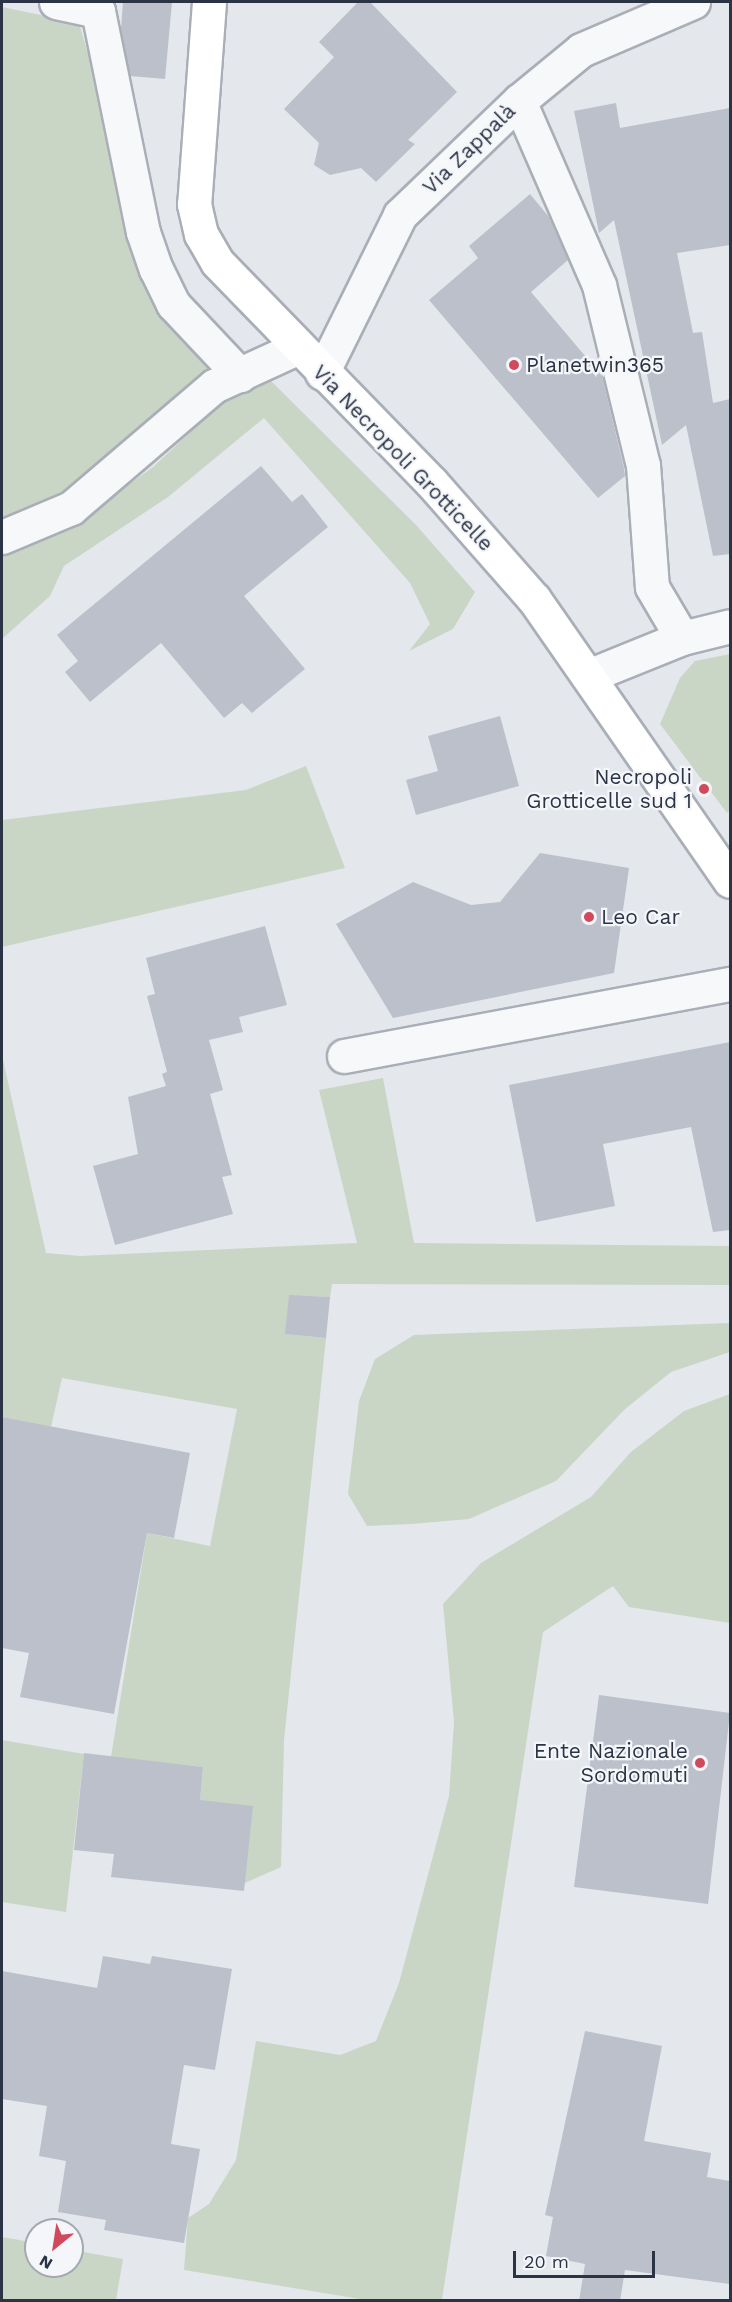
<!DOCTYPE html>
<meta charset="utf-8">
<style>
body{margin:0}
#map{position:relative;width:732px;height:2302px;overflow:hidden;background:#e4e7ec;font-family:"Work Sans",sans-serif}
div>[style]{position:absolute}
.green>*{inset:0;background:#c9d6c5}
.building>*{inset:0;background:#bbc0ca}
.roads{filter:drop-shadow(2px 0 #a9aeb7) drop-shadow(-2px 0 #a9aeb7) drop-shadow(0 2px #a9aeb7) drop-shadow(0 -2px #a9aeb7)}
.minor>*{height:33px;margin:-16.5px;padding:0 16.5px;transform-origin:16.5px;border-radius:16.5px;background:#f7f8fa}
.major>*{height:33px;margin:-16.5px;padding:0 16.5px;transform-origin:16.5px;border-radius:16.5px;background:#fff}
.dots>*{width:16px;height:16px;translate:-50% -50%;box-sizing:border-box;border:3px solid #f4f6f9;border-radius:50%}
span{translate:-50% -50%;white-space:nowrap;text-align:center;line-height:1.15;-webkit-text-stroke:4.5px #f4f6f9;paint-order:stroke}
.street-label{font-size:21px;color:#2b3445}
.poi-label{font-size:21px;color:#2b3445}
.left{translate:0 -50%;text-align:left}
.right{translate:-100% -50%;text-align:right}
.frame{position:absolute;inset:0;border:3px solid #2b3445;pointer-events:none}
.north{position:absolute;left:24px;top:2218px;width:60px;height:60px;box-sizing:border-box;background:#f4f6f9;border:2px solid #a4a8b1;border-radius:50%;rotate:210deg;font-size:16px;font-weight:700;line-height:24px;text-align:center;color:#2b3445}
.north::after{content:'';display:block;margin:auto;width:21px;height:27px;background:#d1495b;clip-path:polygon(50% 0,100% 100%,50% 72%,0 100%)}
.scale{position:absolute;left:513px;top:2251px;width:142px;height:27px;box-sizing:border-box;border:3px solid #2b3445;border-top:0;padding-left:8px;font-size:18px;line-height:21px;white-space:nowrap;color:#2b3445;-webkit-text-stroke:4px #f4f6f9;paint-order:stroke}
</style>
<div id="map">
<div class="green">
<i style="clip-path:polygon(2px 7px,79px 23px,111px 133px,133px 253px,168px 325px,210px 369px,73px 490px,2px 523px)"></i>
<i style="clip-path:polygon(271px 381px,416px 525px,475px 592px,453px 629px,409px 651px,430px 624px,410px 583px,264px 418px,168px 497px,64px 566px,50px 596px,2px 639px,2px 555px,65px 531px,153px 467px,227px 398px)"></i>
<i style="clip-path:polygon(730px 654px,730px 810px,727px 813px,660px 724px,680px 678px,695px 661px)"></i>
<i style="clip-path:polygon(306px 766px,345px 868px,2px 947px,2px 820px,246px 790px)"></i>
<i style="clip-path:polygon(2px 1055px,46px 1253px,80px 1256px,357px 1243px,319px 1090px,383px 1078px,414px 1243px,730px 1246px,730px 1285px,332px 1284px,330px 1297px,289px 1296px,286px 1334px,326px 1338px,284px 1740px,281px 1867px,245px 1883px,200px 1800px,203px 1767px,111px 1757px,147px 1533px,210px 1546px,237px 1409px,62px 1378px,51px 1427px,2px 1417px)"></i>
<i style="clip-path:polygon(730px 1323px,730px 1352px,671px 1372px,624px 1410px,556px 1481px,469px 1519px,411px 1524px,367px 1526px,348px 1494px,359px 1401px,375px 1359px,414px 1335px)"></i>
<i style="clip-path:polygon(730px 1394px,730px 1623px,629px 1607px,613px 1586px,543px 1632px,442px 2300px,366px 2300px,184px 2270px,188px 2218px,209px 2204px,236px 2160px,256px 2041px,340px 2055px,376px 2041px,399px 1983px,449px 1796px,454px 1722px,443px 1604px,481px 1563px,591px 1497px,631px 1452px,684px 1411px)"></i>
<i style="clip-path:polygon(2px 1740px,84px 1754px,66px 1912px,2px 1902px)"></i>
<i style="clip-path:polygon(2px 2237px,36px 2243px,36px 2266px,72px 2266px,72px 2250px,123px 2259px,116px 2300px,2px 2300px)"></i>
</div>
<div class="building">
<i style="clip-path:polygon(123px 2px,172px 2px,165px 79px,130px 76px,121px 29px)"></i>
<i style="clip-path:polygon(358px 2px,370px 2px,457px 92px,408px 140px,415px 144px,376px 182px,361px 168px,330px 175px,314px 165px,319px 143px,284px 109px,334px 57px,319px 42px)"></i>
<i style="clip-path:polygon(616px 103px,620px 128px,730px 108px,730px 245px,677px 253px,693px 333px,702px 332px,713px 403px,730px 399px,730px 554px,713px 556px,686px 425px,662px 445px,614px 220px,599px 233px,574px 111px)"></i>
<i style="clip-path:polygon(530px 194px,549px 217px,568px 260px,531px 292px,602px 376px,624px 468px,625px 476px,598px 498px,429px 300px,478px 258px,469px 246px)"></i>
<i style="clip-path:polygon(261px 466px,292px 502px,302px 494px,328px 527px,244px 596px,305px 669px,252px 713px,242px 703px,224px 718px,161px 643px,90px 702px,65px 672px,78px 661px,57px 635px)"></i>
<i style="clip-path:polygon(500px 716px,519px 786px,416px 815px,406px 780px,438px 771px,428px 736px)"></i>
<i style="clip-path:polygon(540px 853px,629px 868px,614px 973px,393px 1018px,336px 924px,413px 882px,471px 905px,500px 902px)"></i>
<i style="clip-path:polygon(265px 926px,287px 1005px,239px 1017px,243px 1032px,209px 1040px,223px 1090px,210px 1094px,232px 1175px,222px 1177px,233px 1214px,115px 1245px,93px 1166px,138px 1154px,128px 1097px,166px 1086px,162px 1074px,167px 1072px,147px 996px,155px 994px,146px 958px)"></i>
<i style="clip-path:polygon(730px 1042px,730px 1230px,713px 1232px,691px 1127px,603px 1144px,615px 1206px,536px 1222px,509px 1085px)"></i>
<i style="clip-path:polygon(289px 1295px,330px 1297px,326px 1338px,285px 1334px)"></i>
<i style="clip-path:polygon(2px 1417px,190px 1453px,174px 1538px,147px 1533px,114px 1714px,20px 1697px,29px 1653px,2px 1648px)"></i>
<i style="clip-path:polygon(599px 1695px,730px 1713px,708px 1904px,574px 1887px)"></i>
<i style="clip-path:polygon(84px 1753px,203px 1767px,200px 1800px,253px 1806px,244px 1891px,111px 1877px,114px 1854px,74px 1850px)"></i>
<i style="clip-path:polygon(103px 1956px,150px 1964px,152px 1956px,232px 1969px,215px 2070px,184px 2065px,171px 2144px,200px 2149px,184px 2243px,104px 2230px,106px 2220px,58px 2212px,66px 2161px,39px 2156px,47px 2106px,2px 2099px,2px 1971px,97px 1988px)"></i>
<i style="clip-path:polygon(585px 2031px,662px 2046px,644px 2141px,711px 2153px,707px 2177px,730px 2181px,730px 2284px,625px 2270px,620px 2301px,579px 2301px,585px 2264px,546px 2256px,553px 2217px,545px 2215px)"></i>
</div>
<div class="roads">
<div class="minor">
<i style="left:56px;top:2px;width:43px;rotate:12.1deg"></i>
<i style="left:98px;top:11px;width:226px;rotate:78.5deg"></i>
<i style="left:143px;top:232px;width:39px;rotate:71deg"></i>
<i style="left:156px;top:269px;width:39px;rotate:64deg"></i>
<i style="left:173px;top:304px;width:98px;rotate:46.7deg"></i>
<i style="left:519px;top:101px;width:201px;rotate:66.5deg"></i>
<i style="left:599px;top:285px;width:185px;rotate:76.3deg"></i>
<i style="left:643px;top:465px;width:122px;rotate:85.8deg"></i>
<i style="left:652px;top:587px;width:59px;rotate:59.5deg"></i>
<i style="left:322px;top:373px;width:176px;rotate:-63.7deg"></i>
<i style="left:400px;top:215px;width:165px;rotate:-43.8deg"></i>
<i style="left:519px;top:101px;width:80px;rotate:-39.4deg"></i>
<i style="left:581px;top:50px;width:122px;rotate:-23.2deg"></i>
<i style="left:2px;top:537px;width:75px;rotate:-22.8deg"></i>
<i style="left:71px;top:508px;width:188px;rotate:-40.5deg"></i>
<i style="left:214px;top:386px;width:91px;rotate:-24.6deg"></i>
<i style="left:588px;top:676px;width:101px;rotate:-22deg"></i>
<i style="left:682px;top:638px;width:49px;rotate:-14deg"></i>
<i style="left:344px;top:1056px;width:393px;rotate:-10.6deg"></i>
</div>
<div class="major">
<i style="left:209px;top:2px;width:203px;rotate:94.2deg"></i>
<i style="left:194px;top:204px;width:31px;rotate:77deg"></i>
<i style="left:201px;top:234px;width:32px;rotate:60deg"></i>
<i style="left:217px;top:262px;width:308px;rotate:45.8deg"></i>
<i style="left:432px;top:483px;width:154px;rotate:48.7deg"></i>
<i style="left:534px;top:599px;width:343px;rotate:55.2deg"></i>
</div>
</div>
<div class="dots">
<i style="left:514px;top:365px;background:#d1495b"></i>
<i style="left:704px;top:789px;background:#d1495b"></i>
<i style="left:589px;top:917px;background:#d1495b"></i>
<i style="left:700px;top:1763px;background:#d1495b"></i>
</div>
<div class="street-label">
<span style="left:469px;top:149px;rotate:-44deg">Via Zappalà</span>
<span style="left:403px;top:458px;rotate:46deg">Via Necropoli Grotticelle</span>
</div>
<div class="poi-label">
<span class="left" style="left:526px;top:365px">Planetwin365</span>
<span class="right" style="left:692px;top:789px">Necropoli<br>Grotticelle sud 1</span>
<span class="left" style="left:601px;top:917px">Leo Car</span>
<span class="right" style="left:688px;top:1763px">Ente Nazionale<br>Sordomuti</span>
</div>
<div class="frame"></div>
<div class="north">N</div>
<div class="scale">20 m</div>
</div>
